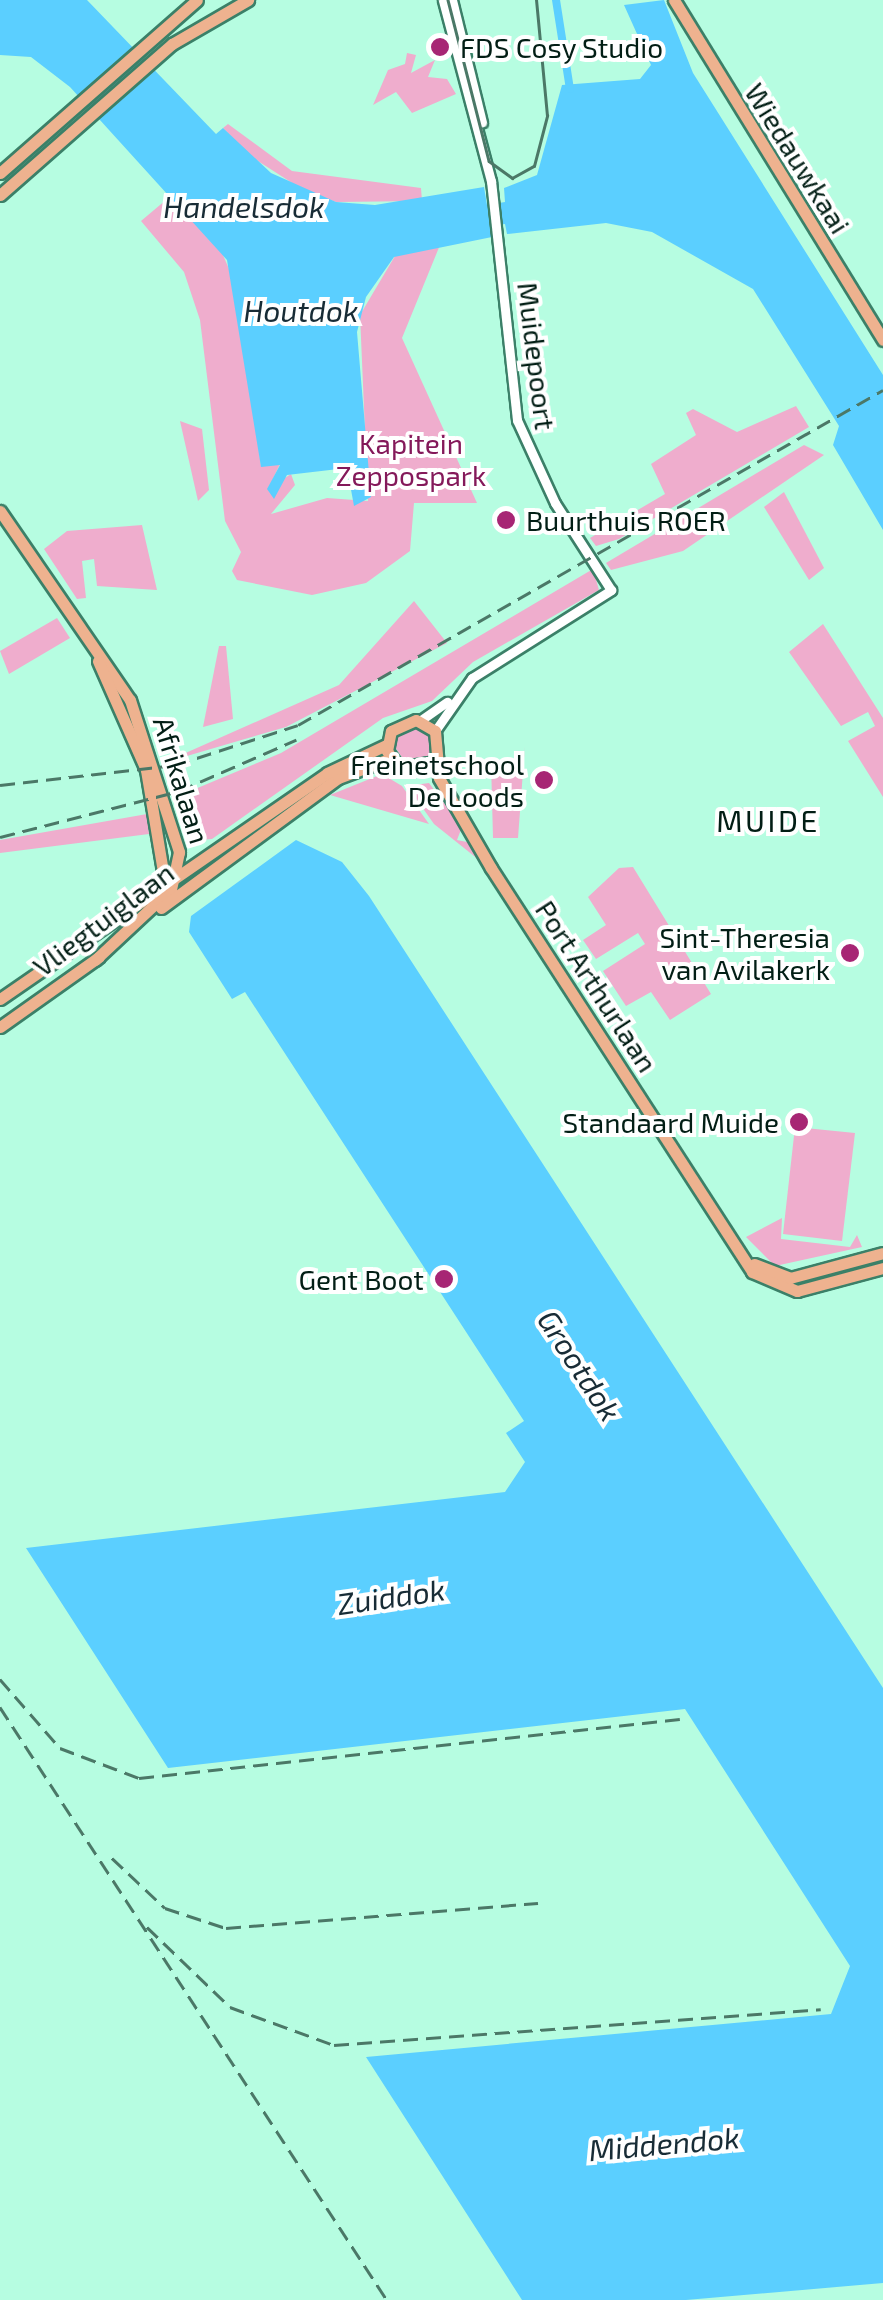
<!DOCTYPE html>
<style>
body{margin:0}
#map{position:relative;width:883px;height:2300px;overflow:hidden;background:#b6fde1;font-family:"Exo 2",sans-serif}
div>[style]{position:absolute}
.green>*{inset:0;background:#efadcd}
.water>*{inset:0;background:#5bcfff}
.canal>*{height:8px;margin:-4px;padding:0 4px;transform-origin:4px;border-radius:4px;background:#5bcfff}
.roads{filter:drop-shadow(2px 0 #3b8068) drop-shadow(-2px 0 #3b8068) drop-shadow(0 2px #3b8068) drop-shadow(0 -2px #3b8068)}
.minor>*{height:9px;margin:-4.5px;padding:0 4.5px;transform-origin:4.5px;border-radius:4.5px;background:#fff}
.major>*{height:11px;margin:-5.5px;padding:0 5.5px;transform-origin:5.5px;border-radius:5.5px;background:#eeb28f}
.tram>*{height:2.5px;margin:-1.25px;padding:0 1.25px;transform-origin:1.25px;border-radius:1.25px;background:#4b7867}
.rail>*{height:2.5px;margin-top:-1.25px;transform-origin:0;background:repeating-linear-gradient(90deg,#4b7867 0 15px,transparent 0 23px)}
.dots>*{width:28px;height:28px;translate:-50% -50%;box-sizing:border-box;border:5px solid #fff;border-radius:50%}
span{translate:-50% -50%;white-space:nowrap;text-align:center;line-height:1.15;-webkit-text-stroke:8px #fff;paint-order:stroke}
.poi-label{font-size:28px;color:#021e15}
.left{translate:0 -50%;text-align:left}
.right{translate:-100% -50%;text-align:right}
.street-label{font-size:28px;color:#021e15}
.park-label{font-size:28px;color:#84195a}
.water-label{font-size:30px;color:#182c36;font-style:italic}
.neighbourhood-label{font-size:30px;color:#021e15;letter-spacing:2.5px}
</style>
<div id="map">
<div class="green">
<i style="clip-path:polygon(407px 53px,416px 55px,411px 73px,435px 60px,428px 77px,447px 79px,456px 94px,412px 113px,396px 92px,373px 105px,388px 70px,405px 64px)"></i>
<i style="clip-path:polygon(228px 124px,292px 171px,421px 188px,422px 201px,336px 202px,300px 188px,250px 156px,223px 128px)"></i>
<i style="clip-path:polygon(173px 194px,220px 248px,238px 290px,261px 466px,280px 464px,268px 489px,291px 474px,295px 485px,271px 514px,327px 498px,368px 501px,360px 315px,395px 256px,440px 245px,402px 338px,477px 503px,414px 503px,410px 551px,366px 583px,312px 595px,237px 580px,232px 571px,241px 552px,225px 521px,200px 320px,184px 272px,141px 221px)"></i>
<i style="clip-path:polygon(796px 406px,809px 427px,619px 539px,596px 546px,590px 538px,665px 494px,651px 464px,696px 435px,686px 413px,693px 409px,737px 432px)"></i>
<i style="clip-path:polygon(180px 421px,202px 429px,209px 490px,198px 501px)"></i>
<i style="clip-path:polygon(804px 445px,824px 455px,683px 551px,611px 570px,606px 563px)"></i>
<i style="clip-path:polygon(784px 492px,824px 568px,809px 580px,764px 507px)"></i>
<i style="clip-path:polygon(142px 525px,157px 590px,97px 586px,94px 559px,82px 561px,86px 598px,77px 599px,44px 549px,67px 531px)"></i>
<i style="clip-path:polygon(593px 569px,599px 590px,473px 662px,432px 701px,383px 718px,212px 839px,189px 841px,176px 797px,281px 753px)"></i>
<i style="clip-path:polygon(414px 601px,447px 643px,286px 727px,163px 763px,339px 685px)"></i>
<i style="clip-path:polygon(57px 618px,70px 638px,9px 674px,0 651px)"></i>
<i style="clip-path:polygon(823px 624px,883px 718px,883px 797px,848px 741px,875px 726px,868px 712px,841px 726px,789px 652px)"></i>
<i style="clip-path:polygon(219px 646px,226px 646px,233px 719px,203px 727px)"></i>
<i style="clip-path:polygon(413px 723px,433px 735px,432px 758px,409px 768px,391px 741px)"></i>
<i style="clip-path:polygon(525px 745px,518px 838px,493px 838px,491px 762px,523px 766px)"></i>
<i style="clip-path:polygon(382px 774px,402px 786px,429px 824px,330px 795px)"></i>
<i style="clip-path:polygon(429px 783px,462px 827px,457px 840px,472px 843px,479px 860px,434px 824px,407px 786px)"></i>
<i style="clip-path:polygon(147px 814px,149px 834px,0 853px,0 840px)"></i>
<i style="clip-path:polygon(633px 867px,711px 994px,670px 1020px,651px 992px,626px 1006px,603px 971px,645px 944px,638px 933px,596px 959px,583px 940px,606px 925px,588px 897px,619px 868px)"></i>
<i style="clip-path:polygon(795px 1127px,855px 1133px,842px 1241px,783px 1234px)"></i>
<i style="clip-path:polygon(782px 1218px,781px 1239px,850px 1247px,857px 1235px,862px 1247px,775px 1266px,746px 1237px)"></i>
</div>
<div class="water">
<i style="clip-path:polygon(0 0,87px 0,216px 134px,223px 128px,271px 173px,336px 202px,375px 205px,484px 187px,487px 205px,505px 202px,504px 188px,537px 175px,562px 85px,640px 79px,651px 65px,624px 5px,664px 0,693px 73px,883px 375px,883px 530px,833px 445px,839px 426px,753px 289px,652px 232px,606px 223px,507px 234px,505px 224px,491px 226px,492px 237px,394px 257px,366px 297px,357px 332px,371px 497px,354px 506px,347px 468px,287px 475px,274px 499px,267px 489px,280px 465px,261px 467px,227px 260px,70px 87px,31px 57px,0 55px)"></i>
<i style="clip-path:polygon(296px 840px,342px 862px,369px 896px,883px 1688px,883px 2283px,686px 2300px,522px 2300px,366px 2057px,831px 2014px,850px 1966px,685px 1709px,168px 1768px,26px 1548px,505px 1492px,525px 1462px,506px 1433px,524px 1421px,245px 992px,232px 999px,189px 932px,191px 916px)"></i>
</div>
<div class="canal">
<i style="left:556px;top:0;width:90px;rotate:81.1deg"></i>
</div>
<div class="roads">
<div class="minor">
<i style="left:452px;top:0;width:126px;rotate:76.2deg"></i>
<i style="left:421px;top:720px;width:32px;rotate:-35deg"></i>
<i style="left:435px;top:731px;width:65px;rotate:-55.1deg"></i>
<i style="left:472px;top:678px;width:165px;rotate:-32.3deg"></i>
<i style="left:611px;top:590px;width:103px;rotate:-122.8deg"></i>
<i style="left:555px;top:503px;width:91px;rotate:-114.6deg"></i>
<i style="left:517px;top:420px;width:240px;rotate:-96.2deg"></i>
<i style="left:491px;top:181px;width:187px;rotate:-104.9deg"></i>
</div>
<div class="major">
<i style="left:674px;top:0;width:399px;rotate:58.4deg"></i>
<i style="left:0;top:173px;width:262px;rotate:-41.3deg"></i>
<i style="left:0;top:195px;width:229px;rotate:-41.3deg"></i>
<i style="left:172px;top:44px;width:88px;rotate:-30.1deg"></i>
<i style="left:0;top:511px;width:229px;rotate:55.5deg"></i>
<i style="left:130px;top:700px;width:160px;rotate:72.1deg"></i>
<i style="left:179px;top:852px;width:38px;rotate:102deg"></i>
<i style="left:171px;top:889px;width:104px;rotate:136.9deg"></i>
<i style="left:98px;top:661px;width:119px;rotate:66.2deg"></i>
<i style="left:146px;top:770px;width:115px;rotate:80.5deg"></i>
<i style="left:435px;top:762px;width:36px;rotate:171deg"></i>
<i style="left:399px;top:768px;width:21px;rotate:-125deg"></i>
<i style="left:387px;top:751px;width:20px;rotate:-79deg"></i>
<i style="left:391px;top:731px;width:27px;rotate:-24deg"></i>
<i style="left:416px;top:720px;width:22px;rotate:30deg"></i>
<i style="left:435px;top:731px;width:47px;rotate:85.1deg"></i>
<i style="left:439px;top:778px;width:104px;rotate:60deg"></i>
<i style="left:491px;top:868px;width:481px;rotate:57.1deg"></i>
<i style="left:752px;top:1272px;width:49px;rotate:22.9deg"></i>
<i style="left:797px;top:1291px;width:89px;rotate:-15deg"></i>
<i style="left:161px;top:908px;width:220px;rotate:-36.3deg"></i>
<i style="left:338px;top:778px;width:54px;rotate:-20.4deg"></i>
<i style="left:0;top:999px;width:397px;rotate:-34.6deg"></i>
<i style="left:327px;top:773px;width:65px;rotate:-25.4deg"></i>
<i style="left:0;top:1027px;width:121px;rotate:-35.3deg"></i>
<i style="left:754px;top:1264px;width:39px;rotate:21deg"></i>
<i style="left:790px;top:1278px;width:96px;rotate:-15deg"></i>
</div>
</div>
<div class="tram">
<i style="left:448px;top:0;width:166px;rotate:75.7deg"></i>
<i style="left:489px;top:161px;width:29px;rotate:36deg"></i>
<i style="left:512px;top:178px;width:25px;rotate:-29deg"></i>
<i style="left:534px;top:166px;width:52px;rotate:-75.4deg"></i>
<i style="left:547px;top:116px;width:117px;rotate:-95.4deg"></i>
</div>
<div class="rail">
<i style="left:0;top:785px;width:176px;rotate:-6.5deg"></i>
<i style="left:175px;top:765px;width:129px;rotate:-18deg"></i>
<i style="left:298px;top:725px;width:674px;rotate:-29.8deg"></i>
<i style="left:0;top:837px;width:185px;rotate:-14.4deg"></i>
<i style="left:179px;top:791px;width:128px;rotate:-23.6deg"></i>
<i style="left:0;top:1679px;width:91px;rotate:49deg"></i>
<i style="left:60px;top:1748px;width:85px;rotate:20.8deg"></i>
<i style="left:139px;top:1778px;width:544px;rotate:-6.22deg"></i>
<i style="left:0;top:1707px;width:708px;rotate:56.87deg"></i>
<i style="left:112px;top:1858px;width:73px;rotate:43.3deg"></i>
<i style="left:165px;top:1908px;width:64px;rotate:18.2deg"></i>
<i style="left:226px;top:1928px;width:313px;rotate:-4.6deg"></i>
<i style="left:147px;top:1927px;width:115px;rotate:43.9deg"></i>
<i style="left:230px;top:2007px;width:111px;rotate:20.1deg"></i>
<i style="left:334px;top:2045px;width:488px;rotate:-4.2deg"></i>
</div>
<div class="dots">
<i style="left:440px;top:47px;background:#a72674"></i>
<i style="left:506px;top:520px;background:#a72674"></i>
<i style="left:544px;top:780px;background:#a72674"></i>
<i style="left:850px;top:953px;background:#a72674"></i>
<i style="left:799px;top:1122px;background:#a72674"></i>
<i style="left:444px;top:1279px;background:#a72674"></i>
</div>
<div class="poi-label">
<span class="left" style="left:460px;top:47px">FDS Cosy Studio</span>
<span class="left" style="left:526px;top:520px">Buurthuis ROER</span>
<span class="right" style="left:524px;top:780px">Freinetschool<br>De Loods</span>
<span class="right" style="left:830px;top:953px">Sint-Theresia<br>van Avilakerk</span>
<span class="right" style="left:779px;top:1122px">Standaard Muide</span>
<span class="right" style="left:424px;top:1279px">Gent Boot</span>
</div>
<div class="street-label">
<span style="left:798px;top:158px;rotate:58deg">Wiedauwkaai</span>
<span style="left:537px;top:356px;rotate:83deg">Muidepoort</span>
<span style="left:182px;top:780px;rotate:73deg">Afrikalaan</span>
<span style="left:103px;top:919px;rotate:-37deg">Vliegtuiglaan</span>
<span style="left:597px;top:986px;rotate:57deg">Port Arthurlaan</span>
</div>
<div class="park-label">
<span style="left:411px;top:459px">Kapitein<br>Zeppospark</span>
</div>
<div class="water-label">
<span style="left:244px;top:206px">Handelsdok</span>
<span style="left:301px;top:310px">Houtdok</span>
<span style="left:580px;top:1365px;rotate:57deg">Grootdok</span>
<span style="left:391px;top:1596px;rotate:-8deg">Zuiddok</span>
<span style="left:664px;top:2143px;rotate:-5deg">Middendok</span>
</div>
<div class="neighbourhood-label">
<span style="left:768px;top:820px">MUIDE</span>
</div>
</div>
